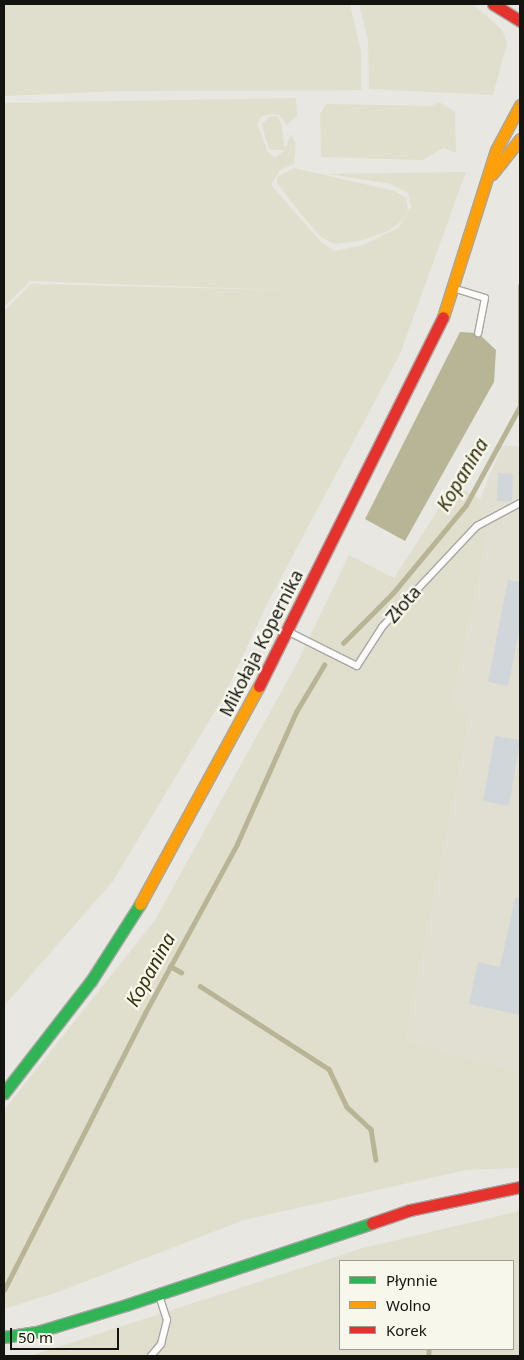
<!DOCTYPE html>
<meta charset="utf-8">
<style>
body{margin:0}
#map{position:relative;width:524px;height:1360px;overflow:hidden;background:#e8e7e1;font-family:"Noto Sans",sans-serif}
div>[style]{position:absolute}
.built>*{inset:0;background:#e0dfd1}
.green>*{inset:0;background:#e0dfcd}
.water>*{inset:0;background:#b7b595}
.stream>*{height:4.5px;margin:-2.25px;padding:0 2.25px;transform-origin:2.25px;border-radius:2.25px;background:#b7b595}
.building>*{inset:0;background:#d0d6da}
.roads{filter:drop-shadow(1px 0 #a8a7a3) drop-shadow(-1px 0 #a8a7a3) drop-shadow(0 1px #a8a7a3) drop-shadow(0 -1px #a8a7a3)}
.lane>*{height:6px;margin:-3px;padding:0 3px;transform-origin:3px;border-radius:3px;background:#fcfbfa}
.fast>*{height:11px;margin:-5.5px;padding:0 5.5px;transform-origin:5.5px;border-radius:5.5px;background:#30b455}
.slow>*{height:11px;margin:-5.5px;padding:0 5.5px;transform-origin:5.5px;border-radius:5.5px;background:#ff9f0a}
.jam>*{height:11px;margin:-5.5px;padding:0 5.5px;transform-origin:5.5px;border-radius:5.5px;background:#e5322d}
span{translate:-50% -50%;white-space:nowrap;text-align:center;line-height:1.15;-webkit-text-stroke:4.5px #f8f7ec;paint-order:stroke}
.street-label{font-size:18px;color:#13130f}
.water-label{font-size:19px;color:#34310d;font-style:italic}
.frame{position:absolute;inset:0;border:5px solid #13130f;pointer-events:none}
.legend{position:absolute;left:339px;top:1260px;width:175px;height:90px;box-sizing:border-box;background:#f8f7ec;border:1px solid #9c9c94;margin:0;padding:6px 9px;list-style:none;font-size:15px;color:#13130f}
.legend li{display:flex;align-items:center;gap:10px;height:25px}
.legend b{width:25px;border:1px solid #9c9c94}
.scale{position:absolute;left:10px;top:1328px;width:109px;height:22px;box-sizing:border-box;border:2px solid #13130f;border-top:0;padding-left:6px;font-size:15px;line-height:18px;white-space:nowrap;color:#13130f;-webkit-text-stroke:4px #f8f7ec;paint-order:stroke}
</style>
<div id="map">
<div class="built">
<i style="clip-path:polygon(502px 446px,520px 446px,520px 1072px,406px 1040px,471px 715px,452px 707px,488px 537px,480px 499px)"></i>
</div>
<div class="green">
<i style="clip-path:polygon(4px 4px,350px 4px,361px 52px,361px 90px,121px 91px,4px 96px)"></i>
<i style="clip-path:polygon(359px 4px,473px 4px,502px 30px,507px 43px,493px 95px,369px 89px,368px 40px)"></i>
<i style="clip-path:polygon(296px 98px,297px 116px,287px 125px,279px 115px,273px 114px,262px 116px,257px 124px,269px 154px,276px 157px,285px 150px,270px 150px,266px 140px,262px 124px,270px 116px,277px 116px,281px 123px,285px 149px,291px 134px,296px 144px,294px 164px,280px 170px,271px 185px,320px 241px,334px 251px,364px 245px,398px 228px,411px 207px,408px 193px,391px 184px,329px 174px,466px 172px,400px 354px,268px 602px,223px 698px,113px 881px,4px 1006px,4px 311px,31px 284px,313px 291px,30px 281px,4px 307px,4px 103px)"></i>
<i style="clip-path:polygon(439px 102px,455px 112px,456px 153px,443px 148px,423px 160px,321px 157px,320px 114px,326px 104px,431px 106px)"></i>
<i style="clip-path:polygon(294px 168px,395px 191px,406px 198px,408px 210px,403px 220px,388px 231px,359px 241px,334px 244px,321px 237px,305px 219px,277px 183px,277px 177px)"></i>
<i style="clip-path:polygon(454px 485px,480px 499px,488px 537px,452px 707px,471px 714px,406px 1040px,520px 1072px,520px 1168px,466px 1170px,244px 1220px,58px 1292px,4px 1309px,4px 1110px,155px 920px,296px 665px,349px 555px,394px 578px)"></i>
<i style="clip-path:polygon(evenodd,520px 1211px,520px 1356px,30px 1356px,363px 1248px,520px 1211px,340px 1261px,513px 1261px,513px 1349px,340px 1349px,340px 1261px)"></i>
</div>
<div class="water">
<i style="clip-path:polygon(460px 332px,478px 333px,496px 350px,494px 382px,405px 541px,365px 519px)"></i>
</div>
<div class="stream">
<i style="left:343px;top:643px;width:71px;rotate:-45deg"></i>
<i style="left:393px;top:593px;width:114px;rotate:-50.3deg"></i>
<i style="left:466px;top:505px;width:113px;rotate:-61.4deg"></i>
<i style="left:520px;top:406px;width:120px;rotate:-90deg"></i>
<i style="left:170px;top:966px;width:13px;rotate:29deg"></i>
<i style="left:200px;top:986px;width:153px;rotate:32.8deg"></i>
<i style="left:329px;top:1069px;width:42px;rotate:64.7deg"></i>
<i style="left:347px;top:1107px;width:33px;rotate:43deg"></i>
<i style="left:371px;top:1129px;width:31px;rotate:81deg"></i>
<i style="left:4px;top:1290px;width:311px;rotate:-63deg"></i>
<i style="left:145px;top:1013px;width:192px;rotate:-61.4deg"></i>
<i style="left:237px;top:844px;width:145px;rotate:-65.9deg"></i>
<i style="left:296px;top:712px;width:55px;rotate:-59.2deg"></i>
<i style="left:429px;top:1349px;width:7px;rotate:90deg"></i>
</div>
<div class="building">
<i style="clip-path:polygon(498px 473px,513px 474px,512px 501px,497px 501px)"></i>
<i style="clip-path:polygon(508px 580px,520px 582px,520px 626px,508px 686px,488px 682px)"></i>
<i style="clip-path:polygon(495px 736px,520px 740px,509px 806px,483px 801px)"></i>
<i style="clip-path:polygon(515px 898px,520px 898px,520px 1015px,469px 1004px,478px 962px,500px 967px)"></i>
</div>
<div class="roads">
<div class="lane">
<i style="left:456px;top:289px;width:30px;rotate:17deg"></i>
<i style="left:485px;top:298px;width:36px;rotate:101deg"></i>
<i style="left:289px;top:632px;width:76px;rotate:26.6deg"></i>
<i style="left:357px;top:666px;width:46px;rotate:-57.3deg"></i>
<i style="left:382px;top:627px;width:139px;rotate:-46.8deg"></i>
<i style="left:477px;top:526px;width:49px;rotate:-28.1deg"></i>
<i style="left:151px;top:1356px;width:16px;rotate:-50deg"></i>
<i style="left:161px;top:1344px;width:25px;rotate:-76deg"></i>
<i style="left:167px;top:1320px;width:25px;rotate:-108deg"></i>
</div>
<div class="fast">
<i style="left:4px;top:1093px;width:142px;rotate:-52.2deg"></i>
<i style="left:91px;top:981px;width:91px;rotate:-57.5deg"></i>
<i style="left:4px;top:1337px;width:36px;rotate:-9deg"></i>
<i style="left:40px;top:1331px;width:90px;rotate:-16.8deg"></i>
<i style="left:126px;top:1305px;width:259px;rotate:-18.4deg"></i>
</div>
<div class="slow">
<i style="left:492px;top:174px;width:45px;rotate:-51.3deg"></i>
<i style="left:443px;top:317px;width:175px;rotate:-72.4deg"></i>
<i style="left:496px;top:150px;width:51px;rotate:-61.9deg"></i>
<i style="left:140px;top:904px;width:248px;rotate:-61.4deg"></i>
</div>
<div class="jam">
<i style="left:493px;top:4px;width:32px;rotate:32deg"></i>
<i style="left:259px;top:686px;width:412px;rotate:-63.5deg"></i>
<i style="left:372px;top:1223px;width:40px;rotate:-18.9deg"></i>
<i style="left:410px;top:1210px;width:112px;rotate:-11.8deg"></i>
</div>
</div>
<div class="street-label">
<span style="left:403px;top:604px;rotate:-49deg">Złota</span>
<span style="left:261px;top:643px;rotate:-63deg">Mikołaja Kopernika</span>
</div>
<div class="water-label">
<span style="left:463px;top:475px;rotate:-59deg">Kopanina</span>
<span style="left:151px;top:970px;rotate:-61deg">Kopanina</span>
</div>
<div class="frame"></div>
<ul class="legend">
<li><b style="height:6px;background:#30b455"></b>Płynnie</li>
<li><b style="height:6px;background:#ff9f0a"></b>Wolno</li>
<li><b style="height:6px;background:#e5322d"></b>Korek</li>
</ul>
<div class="scale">50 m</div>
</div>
